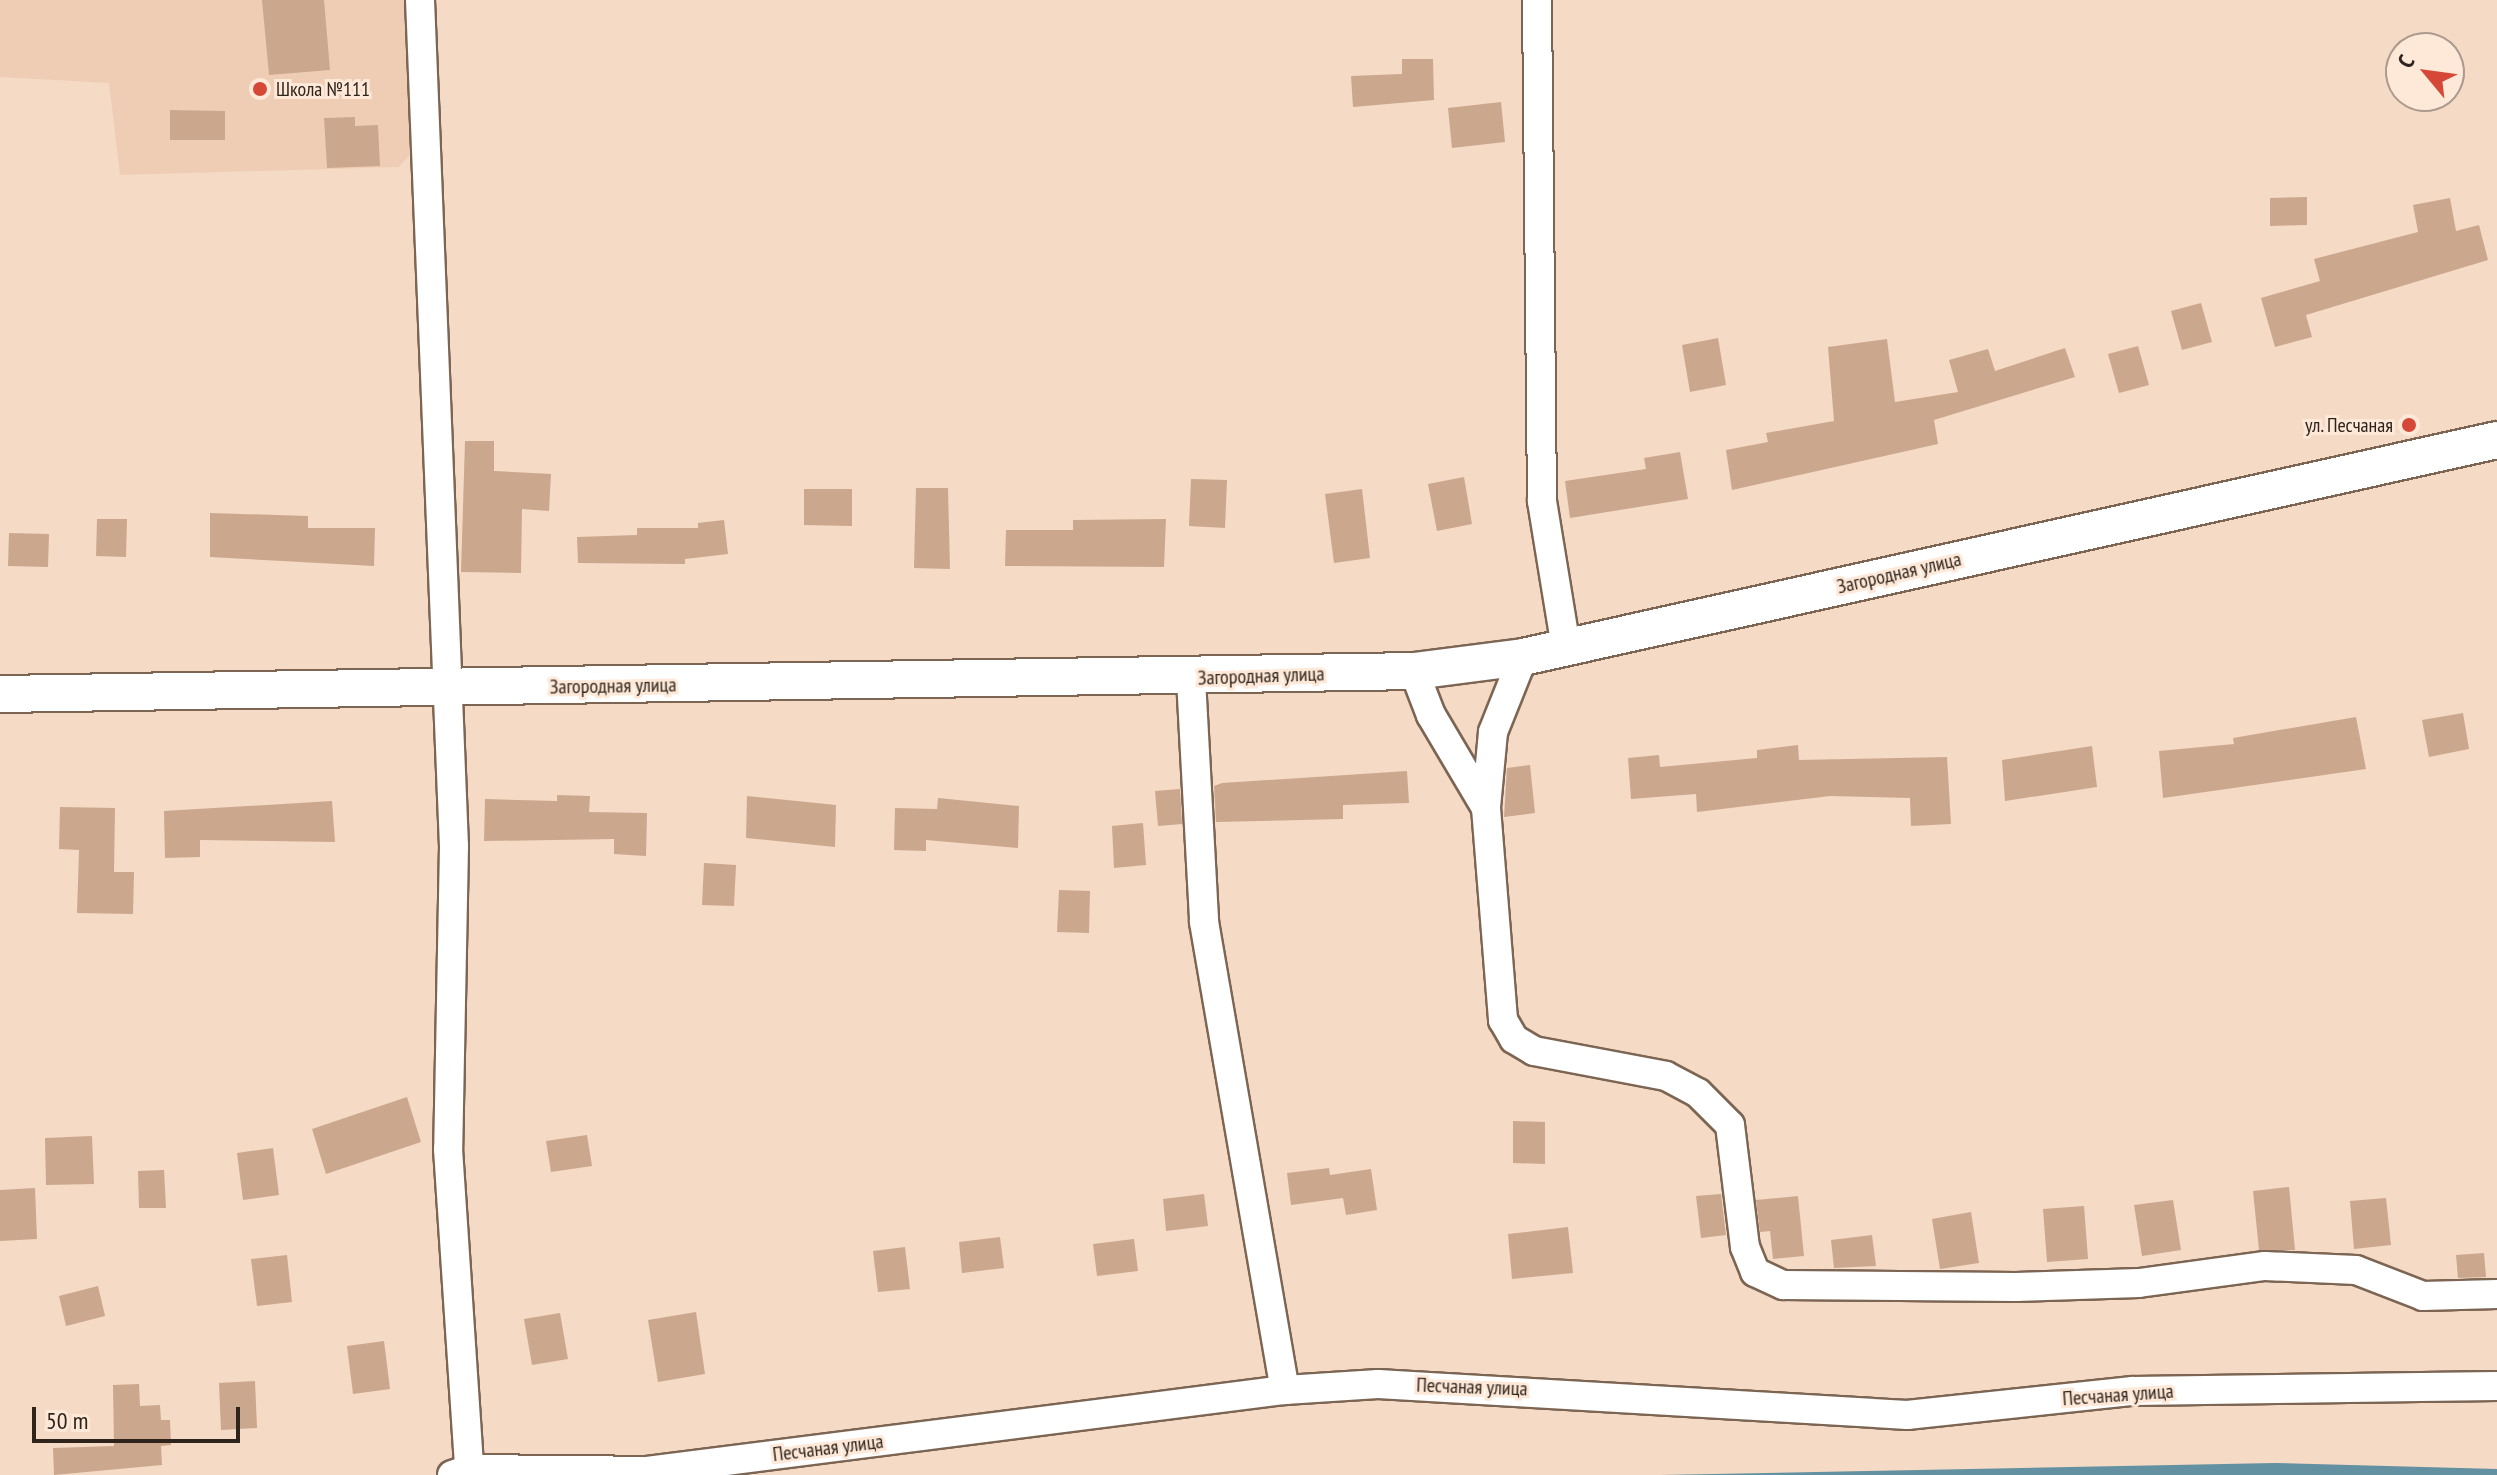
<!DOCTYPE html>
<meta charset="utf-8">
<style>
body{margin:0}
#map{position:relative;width:2497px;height:1475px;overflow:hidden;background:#f5dac6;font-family:"PT Sans Narrow",sans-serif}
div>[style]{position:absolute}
.built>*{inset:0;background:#efcdb5}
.water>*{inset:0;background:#6391a1}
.building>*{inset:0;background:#cba78d}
.roads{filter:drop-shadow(2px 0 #7c6553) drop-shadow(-2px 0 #7c6553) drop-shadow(0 2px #7c6553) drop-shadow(0 -2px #7c6553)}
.minor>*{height:28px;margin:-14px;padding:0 14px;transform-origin:14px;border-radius:14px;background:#fff}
.tertiary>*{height:36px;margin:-18px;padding:0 18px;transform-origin:18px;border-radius:18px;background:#fff}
.dots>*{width:22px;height:22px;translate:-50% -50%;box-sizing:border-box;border:4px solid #fee8d8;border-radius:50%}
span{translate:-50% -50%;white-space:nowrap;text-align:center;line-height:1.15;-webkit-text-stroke:6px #fee8d8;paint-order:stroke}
.poi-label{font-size:20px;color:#2e241c}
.left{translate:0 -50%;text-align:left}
.right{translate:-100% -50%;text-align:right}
.street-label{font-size:20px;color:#2e241c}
.north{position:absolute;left:2385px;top:32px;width:80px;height:80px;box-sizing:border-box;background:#fee8d8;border:2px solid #ab9a8d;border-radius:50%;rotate:299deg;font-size:22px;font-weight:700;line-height:32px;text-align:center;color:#2e241c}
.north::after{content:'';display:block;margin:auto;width:28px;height:36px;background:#d54838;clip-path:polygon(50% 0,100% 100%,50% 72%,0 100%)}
.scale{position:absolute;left:32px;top:1407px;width:208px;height:36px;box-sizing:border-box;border:4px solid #2e241c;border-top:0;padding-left:10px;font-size:24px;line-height:28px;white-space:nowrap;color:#2e241c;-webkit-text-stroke:6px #fee8d8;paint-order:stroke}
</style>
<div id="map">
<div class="built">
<i style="clip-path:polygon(0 0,407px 0,414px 150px,399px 167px,120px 175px,109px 83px,0 77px)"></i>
</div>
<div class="water">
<i style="clip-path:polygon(2275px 1463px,2497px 1469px,2497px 1475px,1660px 1475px)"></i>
</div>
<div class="building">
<i style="clip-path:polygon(262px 0,324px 0,330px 70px,269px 75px)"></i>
<i style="clip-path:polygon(1402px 59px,1433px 59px,1434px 100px,1353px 107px,1351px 76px,1402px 74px)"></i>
<i style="clip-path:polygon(1501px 102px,1505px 142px,1452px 148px,1448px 108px)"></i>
<i style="clip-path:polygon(170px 110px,225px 111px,225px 140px,170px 140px)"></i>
<i style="clip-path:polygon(355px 117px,355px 126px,378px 125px,380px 166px,327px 168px,324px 118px)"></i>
<i style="clip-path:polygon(2307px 197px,2307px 225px,2270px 226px,2270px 198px)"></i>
<i style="clip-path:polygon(2450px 198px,2456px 231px,2479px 225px,2488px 260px,2306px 315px,2312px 337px,2275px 347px,2261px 298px,2320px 281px,2314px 259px,2418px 232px,2413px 205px)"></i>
<i style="clip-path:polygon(2201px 303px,2212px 342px,2182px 350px,2171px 311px)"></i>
<i style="clip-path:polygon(1718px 338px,1726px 385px,1690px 392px,1682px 345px)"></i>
<i style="clip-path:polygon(1887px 339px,1895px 402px,1958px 392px,1949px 360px,1988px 349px,1995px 371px,2065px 348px,2075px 377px,1934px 420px,1938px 444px,1732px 490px,1726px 450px,1768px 442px,1766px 433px,1834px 421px,1828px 347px)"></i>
<i style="clip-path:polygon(2138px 346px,2149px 385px,2119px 393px,2108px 354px)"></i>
<i style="clip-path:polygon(465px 441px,494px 441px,494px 471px,551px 474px,549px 511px,522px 509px,521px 573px,461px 572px)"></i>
<i style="clip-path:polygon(1680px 452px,1688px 499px,1570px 518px,1565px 481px,1646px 469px,1644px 458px)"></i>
<i style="clip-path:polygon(1464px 477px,1472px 524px,1437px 531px,1428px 484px)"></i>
<i style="clip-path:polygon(1191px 479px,1227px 480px,1225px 528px,1189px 526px)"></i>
<i style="clip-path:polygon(916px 488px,948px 488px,950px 569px,914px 568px)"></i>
<i style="clip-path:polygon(804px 489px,852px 489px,852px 526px,804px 525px)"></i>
<i style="clip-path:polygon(1362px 489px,1370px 558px,1334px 563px,1325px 494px)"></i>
<i style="clip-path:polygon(210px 513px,308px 516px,308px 528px,375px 528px,374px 566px,210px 557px)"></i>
<i style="clip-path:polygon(97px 519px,127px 519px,126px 557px,96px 556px)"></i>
<i style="clip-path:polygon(1166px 519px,1164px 567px,1005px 566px,1006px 530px,1073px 530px,1073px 520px)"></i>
<i style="clip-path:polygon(724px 520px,728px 554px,685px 559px,685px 564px,578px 563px,577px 537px,637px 535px,637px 528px,698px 528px,698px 523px)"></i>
<i style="clip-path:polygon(9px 533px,49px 534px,48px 567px,8px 566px)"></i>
<i style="clip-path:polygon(2463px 713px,2469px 749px,2429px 757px,2422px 720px)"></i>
<i style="clip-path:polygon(2356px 717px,2366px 769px,2163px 798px,2159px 751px,2234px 744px,2233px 738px)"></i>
<i style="clip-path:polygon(1798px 745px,1799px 760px,1947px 757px,1951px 824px,1911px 826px,1910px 798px,1830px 796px,1697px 812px,1696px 794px,1631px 799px,1628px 758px,1659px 755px,1660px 767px,1757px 758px,1757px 750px)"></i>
<i style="clip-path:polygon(2092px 746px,2097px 787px,2005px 801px,2002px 760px)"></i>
<i style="clip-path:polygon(1530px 765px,1535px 813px,1504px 817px,1507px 768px)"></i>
<i style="clip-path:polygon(1407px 771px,1409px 803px,1343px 805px,1343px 819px,1216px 822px,1214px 786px,1222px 783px)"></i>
<i style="clip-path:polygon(1180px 789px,1182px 824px,1158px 826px,1155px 791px)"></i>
<i style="clip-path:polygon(557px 795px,590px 796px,589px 812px,647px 813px,646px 856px,614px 854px,614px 839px,484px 841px,485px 799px,557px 801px)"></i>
<i style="clip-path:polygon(747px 796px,836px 805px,835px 847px,746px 838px)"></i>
<i style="clip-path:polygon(938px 798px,1019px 806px,1018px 848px,926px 840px,926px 851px,894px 850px,895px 808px,937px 809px)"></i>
<i style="clip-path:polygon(332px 801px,335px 842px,200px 840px,200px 857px,165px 858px,164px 811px)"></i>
<i style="clip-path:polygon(60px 807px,115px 808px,114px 872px,134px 872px,133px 914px,77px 913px,79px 850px,59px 849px)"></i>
<i style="clip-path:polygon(1143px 823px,1146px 865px,1114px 868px,1112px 826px)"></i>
<i style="clip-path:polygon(704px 863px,736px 865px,734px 906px,702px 905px)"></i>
<i style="clip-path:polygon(1059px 890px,1090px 891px,1089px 933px,1057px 932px)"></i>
<i style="clip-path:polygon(407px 1097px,421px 1142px,326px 1174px,312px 1129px)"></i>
<i style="clip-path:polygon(1513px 1121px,1545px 1122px,1545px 1164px,1513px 1163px)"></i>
<i style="clip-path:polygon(587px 1135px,592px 1166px,551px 1172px,546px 1141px)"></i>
<i style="clip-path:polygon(92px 1136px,94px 1184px,46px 1185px,45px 1138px)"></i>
<i style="clip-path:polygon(273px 1148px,279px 1195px,243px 1200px,237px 1153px)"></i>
<i style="clip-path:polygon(1329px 1168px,1330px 1175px,1371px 1169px,1377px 1210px,1346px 1215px,1343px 1198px,1291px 1205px,1287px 1173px)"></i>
<i style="clip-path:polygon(164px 1170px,166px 1208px,139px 1208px,138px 1171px)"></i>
<i style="clip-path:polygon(2289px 1187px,2295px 1250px,2259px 1250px,2253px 1191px)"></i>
<i style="clip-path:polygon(35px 1188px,37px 1239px,0 1241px,0 1190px)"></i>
<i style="clip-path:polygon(1204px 1194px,1208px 1226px,1166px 1231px,1163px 1199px)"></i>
<i style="clip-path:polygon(1721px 1194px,1726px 1235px,1701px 1238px,1696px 1196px)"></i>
<i style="clip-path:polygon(1798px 1196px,1804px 1256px,1773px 1259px,1770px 1231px,1760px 1232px,1756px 1200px)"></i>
<i style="clip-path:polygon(2386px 1198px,2391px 1245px,2354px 1249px,2350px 1201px)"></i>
<i style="clip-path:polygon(2173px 1200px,2181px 1250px,2142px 1256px,2134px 1205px)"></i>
<i style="clip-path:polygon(2084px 1206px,2088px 1259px,2047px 1262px,2043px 1209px)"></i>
<i style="clip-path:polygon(1971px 1212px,1979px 1263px,1940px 1269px,1932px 1219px)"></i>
<i style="clip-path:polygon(1568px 1227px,1573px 1273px,1512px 1279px,1508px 1234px)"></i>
<i style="clip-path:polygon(1872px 1235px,1876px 1266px,1834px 1268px,1831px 1240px)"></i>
<i style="clip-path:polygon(1000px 1237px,1004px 1268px,962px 1273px,959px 1242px)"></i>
<i style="clip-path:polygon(1134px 1239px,1138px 1271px,1097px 1276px,1093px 1244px)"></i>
<i style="clip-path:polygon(905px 1247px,910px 1289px,878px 1292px,873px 1251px)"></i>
<i style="clip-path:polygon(2484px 1253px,2486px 1277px,2458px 1278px,2456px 1255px)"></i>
<i style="clip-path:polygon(287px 1255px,292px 1302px,257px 1306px,251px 1259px)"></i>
<i style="clip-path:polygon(98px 1286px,105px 1316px,66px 1326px,59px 1296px)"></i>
<i style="clip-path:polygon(696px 1312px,705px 1374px,658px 1382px,648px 1320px)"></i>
<i style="clip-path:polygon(560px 1313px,568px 1359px,532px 1365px,524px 1319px)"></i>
<i style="clip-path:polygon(384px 1341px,390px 1389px,353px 1394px,347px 1346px)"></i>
<i style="clip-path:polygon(255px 1381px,257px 1428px,221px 1430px,219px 1383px)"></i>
<i style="clip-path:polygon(139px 1384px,140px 1406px,160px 1405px,161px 1420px,170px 1420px,171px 1445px,161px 1446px,162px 1465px,54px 1475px,53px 1448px,114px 1446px,113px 1385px)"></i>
</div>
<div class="roads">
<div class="minor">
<i style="left:420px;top:0;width:847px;rotate:87.7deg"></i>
<i style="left:454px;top:846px;width:303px;rotate:91.1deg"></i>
<i style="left:448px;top:1149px;width:321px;rotate:86.2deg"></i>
<i style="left:1537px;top:0;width:501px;rotate:89.43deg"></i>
<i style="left:1542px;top:501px;width:148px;rotate:80.7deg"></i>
<i style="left:1523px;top:657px;width:81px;rotate:111.8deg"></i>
<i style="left:1493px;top:732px;width:76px;rotate:95.3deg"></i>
<i style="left:1486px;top:808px;width:213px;rotate:85.4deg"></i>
<i style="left:1503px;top:1020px;width:22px;rotate:60deg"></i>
<i style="left:1514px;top:1039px;width:23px;rotate:31deg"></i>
<i style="left:1534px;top:1051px;width:134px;rotate:10.7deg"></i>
<i style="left:1666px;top:1076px;width:36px;rotate:28deg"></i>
<i style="left:1698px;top:1093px;width:45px;rotate:45deg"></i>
<i style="left:1730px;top:1125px;width:123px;rotate:83deg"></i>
<i style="left:1745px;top:1247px;width:27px;rotate:68deg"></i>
<i style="left:1755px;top:1272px;width:31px;rotate:25deg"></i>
<i style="left:1783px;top:1285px;width:233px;rotate:0.5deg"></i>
<i style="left:2016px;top:1287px;width:123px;rotate:-1.9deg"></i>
<i style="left:2139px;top:1283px;width:127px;rotate:-7.7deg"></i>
<i style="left:2265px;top:1266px;width:91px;rotate:2.5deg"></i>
<i style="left:2356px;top:1270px;width:72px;rotate:21.2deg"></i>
<i style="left:2423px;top:1296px;width:74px;rotate:-1.5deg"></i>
<i style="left:1414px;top:671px;width:47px;rotate:68.9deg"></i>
<i style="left:1431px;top:715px;width:108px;rotate:59.4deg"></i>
<i style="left:1191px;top:679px;width:243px;rotate:86.9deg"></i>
<i style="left:1204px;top:922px;width:475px;rotate:80.2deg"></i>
<i style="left:452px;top:1475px;width:18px;rotate:-19deg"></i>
<i style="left:469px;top:1469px;width:178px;rotate:0.6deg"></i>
<i style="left:647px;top:1471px;width:643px;rotate:-7.24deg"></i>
<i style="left:1285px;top:1390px;width:93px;rotate:-3.7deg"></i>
<i style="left:1378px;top:1384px;width:530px;rotate:3.35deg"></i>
<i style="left:1907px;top:1415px;width:227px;rotate:-6.1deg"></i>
<i style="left:2133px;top:1391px;width:364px;rotate:-0.8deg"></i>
</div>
<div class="tertiary">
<i style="left:0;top:694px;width:1414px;rotate:-0.93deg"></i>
<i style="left:1414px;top:671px;width:110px;rotate:-7.3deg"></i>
<i style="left:1523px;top:657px;width:998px;rotate:-12.56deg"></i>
</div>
</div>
<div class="dots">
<i style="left:260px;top:89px;background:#d54838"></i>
<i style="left:2409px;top:425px;background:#d54838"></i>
</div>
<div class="poi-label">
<span class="left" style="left:276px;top:89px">Школа №111</span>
<span class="right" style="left:2393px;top:425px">ул. Песчаная</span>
</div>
<div class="street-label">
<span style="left:1899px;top:573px;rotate:-13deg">Загородная улица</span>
<span style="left:1261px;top:676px;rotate:-2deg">Загородная улица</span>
<span style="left:613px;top:686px;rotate:-1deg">Загородная улица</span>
<span style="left:1472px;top:1387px;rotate:2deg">Песчаная улица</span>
<span style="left:2118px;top:1395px;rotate:-4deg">Песчаная улица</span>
<span style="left:828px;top:1448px;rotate:-7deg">Песчаная улица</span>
</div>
<div class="north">С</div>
<div class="scale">50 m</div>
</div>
